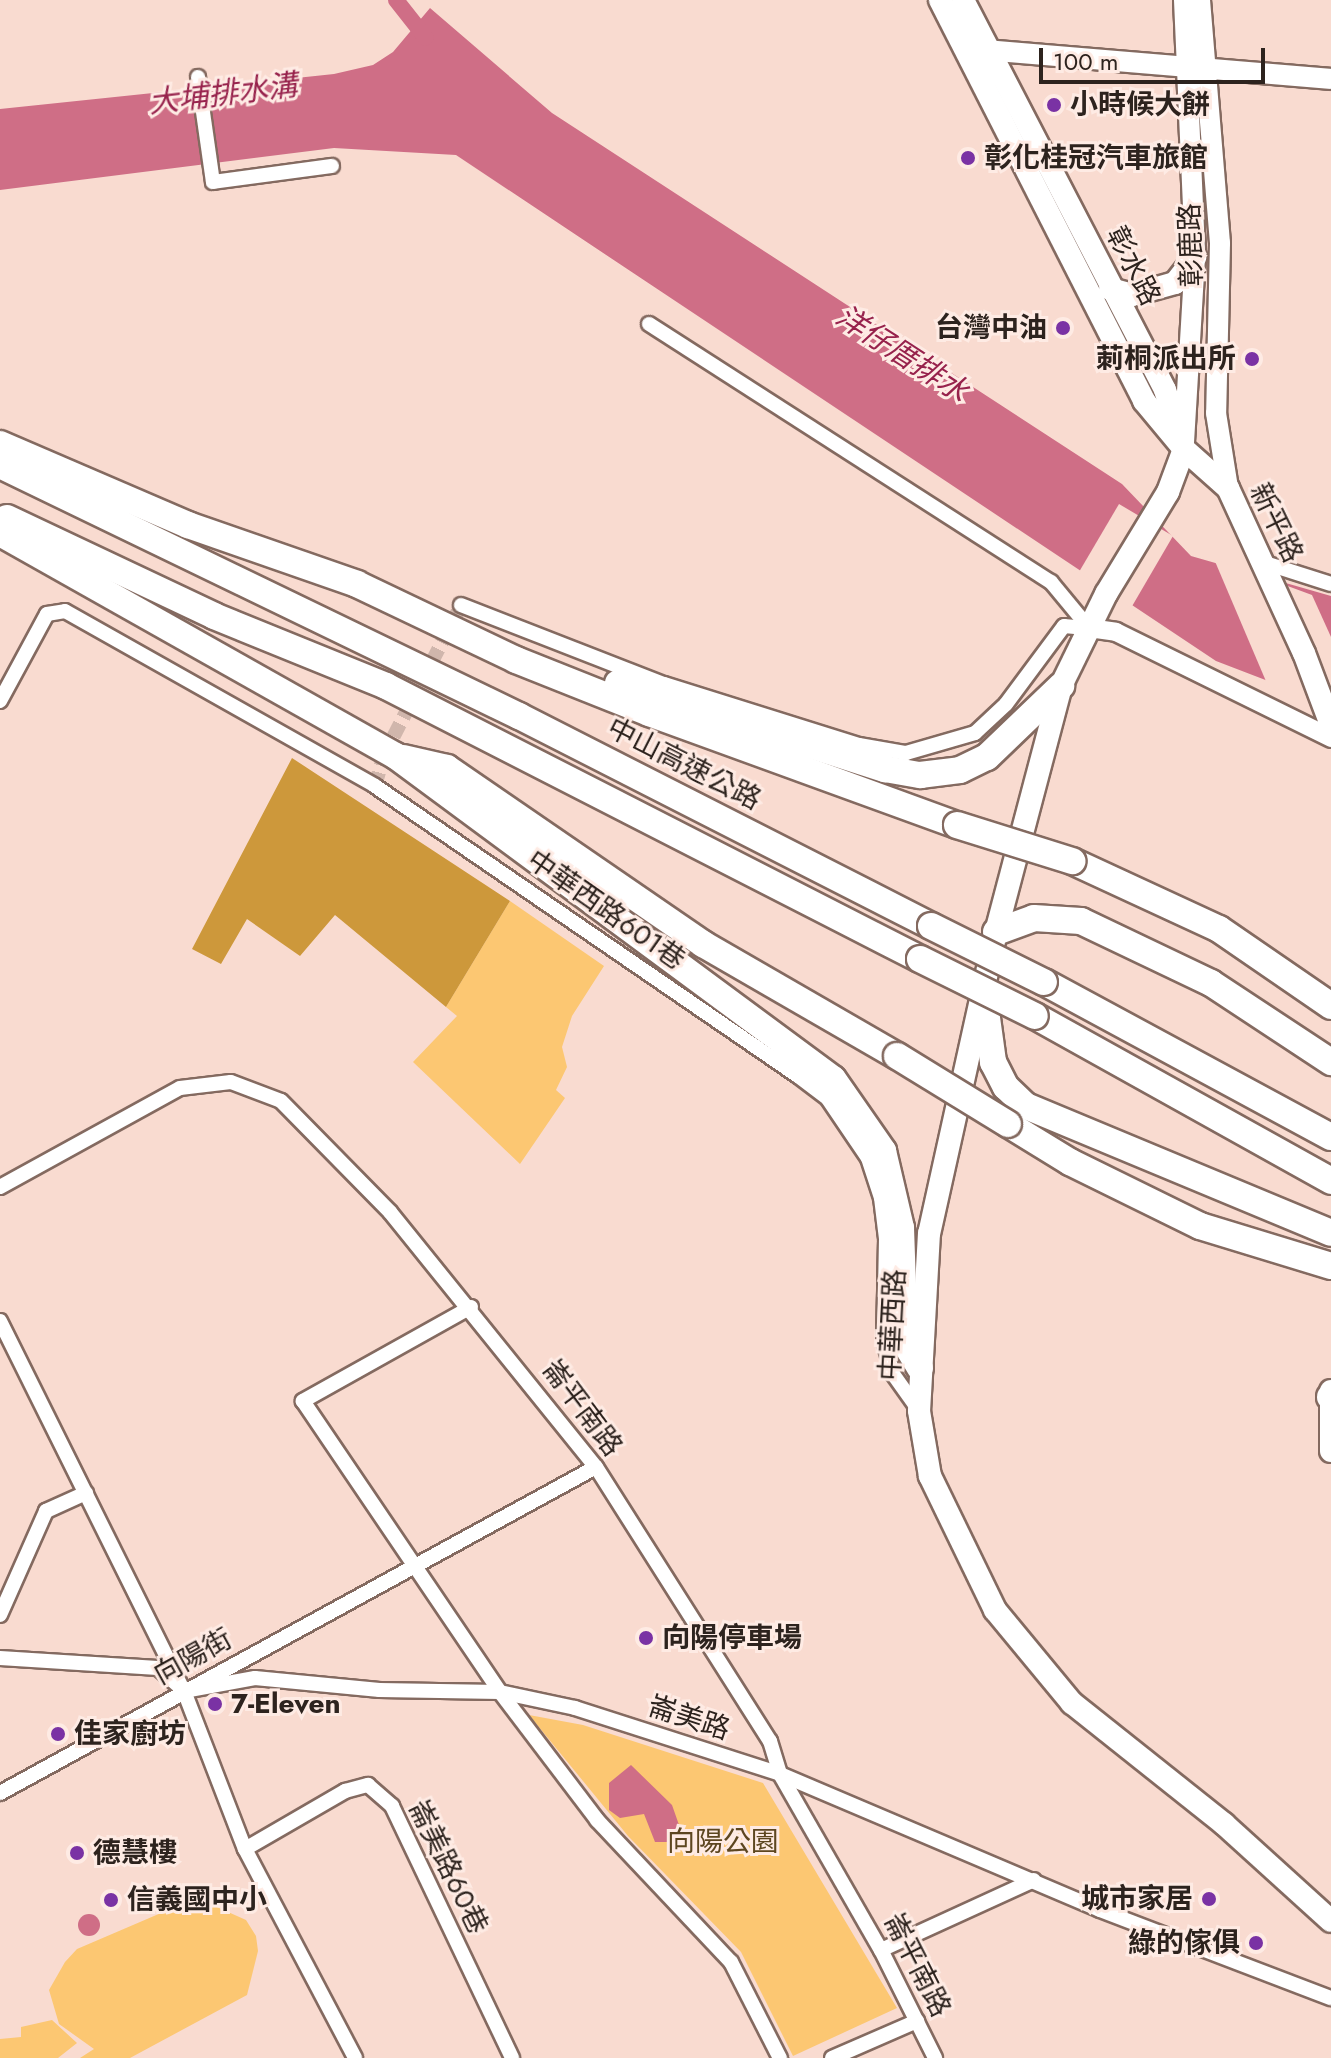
<!DOCTYPE html>
<meta charset="utf-8">
<style>
body{margin:0}
#map{position:relative;width:1331px;height:2058px;overflow:hidden;background:#f9dbd0;font-family:Jost,"Noto Sans TC",sans-serif}
div>[style]{position:absolute}
.green>*{inset:0;background:#fcc772}
.forest>*{inset:0;background:#cd983b}
.water>*{inset:0;background:#cf6e86}
.round{border-radius:50%}
.pier>*{inset:0;background:#f9dbd0}
.canal>*{height:16px;margin:-8px;padding:0 8px;transform-origin:8px;border-radius:8px;background:#cf6e86}
.minor-tunnel>*{height:14px;margin-top:-7px;transform-origin:0;background:repeating-linear-gradient(90deg,#d0b6ac 0 14px,transparent 0 21px)}
.roads{filter:drop-shadow(2px 0 #846a60) drop-shadow(-2px 0 #846a60) drop-shadow(0 2px #846a60) drop-shadow(0 -2px #846a60)}
.minor>*{height:14px;margin:-7px;padding:0 7px;transform-origin:7px;border-radius:7px;background:#fff}
.tertiary>*{height:18px;margin:-9px;padding:0 9px;transform-origin:9px;border-radius:9px;background:#fff}
.secondary>*{height:20px;margin:-10px;padding:0 10px;transform-origin:10px;border-radius:10px;background:#fff}
.primary>*{height:22px;margin:-11px;padding:0 11px;transform-origin:11px;border-radius:11px;background:#fff}
.motorway>*{height:26px;margin:-13px;padding:0 13px;transform-origin:13px;border-radius:13px;background:#fff}
.bridges{filter:drop-shadow(2px 0 #846a60) drop-shadow(-2px 0 #846a60) drop-shadow(0 2px #846a60) drop-shadow(0 -2px #846a60)}
.motorway-bridge>*{height:26px;margin:-13px;padding:0 13px;transform-origin:13px;border-radius:13px;background:#fff}
.dots>*{width:22px;height:22px;translate:-50% -50%;box-sizing:border-box;border:4px solid #feebe4;border-radius:50%}
span{translate:-50% -50%;white-space:nowrap;text-align:center;line-height:1.15;-webkit-text-stroke:6px #feebe4;paint-order:stroke}
.poi-label{font-size:28px;color:#2d231e;font-weight:700}
.left{translate:0 -50%;text-align:left}
.right{translate:-100% -50%;text-align:right}
.street-label{font-size:28px;color:#2d231e}
.park-label{font-size:28px;color:#5d4620}
.water-label{font-size:30px;color:#97224c;font-style:italic}
.scale{position:absolute;left:1039px;top:48px;width:226px;height:36px;box-sizing:border-box;border:4px solid #2d231e;border-top:0;padding-left:10px;font-size:24px;line-height:28px;white-space:nowrap;color:#2d231e;-webkit-text-stroke:6px #feebe4;paint-order:stroke}
</style>
<div id="map">
<div class="green">
<i style="clip-path:polygon(510px 901px,604px 966px,572px 1016px,562px 1047px,567px 1067px,556px 1090px,565px 1098px,520px 1164px,413px 1062px,457px 1016px,446px 1007px)"></i>
<i style="clip-path:polygon(529px 1715px,583px 1725px,763px 1783px,897px 2008px,793px 2056px,741px 1952px,628px 1836px)"></i>
<i style="clip-path:polygon(208px 1903px,246px 1920px,256px 1936px,258px 1951px,247px 1995px,130px 2058px,80px 2058px,94px 2049px,59px 2024px,49px 1990px,65px 1962px,77px 1949px,182px 1904px)"></i>
<i style="clip-path:polygon(52px 2020px,77px 2043px,58px 2058px,0 2058px,0 2039px,21px 2037px,21px 2027px)"></i>
</div>
<div class="forest">
<i style="clip-path:polygon(292px 758px,510px 901px,446px 1007px,335px 915px,300px 956px,247px 919px,221px 964px,192px 949px)"></i>
</div>
<div class="water">
<i style="clip-path:polygon(430px 8px,552px 113px,1122px 484px,1191px 556px,1331px 596px,1331px 705px,1216px 661px,456px 155px,334px 148px,0 190px,0 109px,334px 74px,373px 65px,393px 52px)"></i>
<i style="clip-path:polygon(631px 1765px,672px 1805px,685px 1842px,655px 1842px,644px 1814px,620px 1818px,609px 1810px,609px 1783px)"></i>
<i class="round" style="left:78px;top:1914px;width:22px;height:22px"></i>
</div>
<div class="pier">
<i style="clip-path:polygon(1119px 504px,1173px 536px,1131px 608px,1079px 572px)"></i>
<i style="clip-path:polygon(1214px 559px,1312px 595px,1331px 637px,1331px 709px,1268px 686px)"></i>
</div>
<div class="canal">
<i style="left:396px;top:0;width:48px;rotate:51.7deg"></i>
</div>
<div class="minor-tunnel">
<i style="left:375px;top:786px;width:32px;rotate:-74deg"></i>
<i style="left:384px;top:755px;width:169px;rotate:-62.8deg"></i>
</div>
<div class="roads">
<div class="minor">
<i style="left:198px;top:77px;width:106px;rotate:81.9deg"></i>
<i style="left:213px;top:182px;width:120px;rotate:-7.7deg"></i>
<i style="left:649px;top:324px;width:478px;rotate:32.7deg"></i>
<i style="left:1051px;top:582px;width:60px;rotate:50.4deg"></i>
<i style="left:1262px;top:562px;width:72px;rotate:17.7deg"></i>
<i style="left:461px;top:605px;width:218px;rotate:21.3deg"></i>
<i style="left:664px;top:684px;width:204px;rotate:17.4deg"></i>
<i style="left:859px;top:745px;width:48px;rotate:9.7deg"></i>
<i style="left:906px;top:753px;width:72px;rotate:-16.2deg"></i>
<i style="left:975px;top:733px;width:42px;rotate:-43.1deg"></i>
<i style="left:1006px;top:704px;width:97px;rotate:-53.4deg"></i>
<i style="left:1064px;top:626px;width:25px;rotate:5deg"></i>
<i style="left:0;top:701px;width:99px;rotate:-61.6deg"></i>
<i style="left:47px;top:614px;width:18px;rotate:-9deg"></i>
<i style="left:65px;top:611px;width:356px;rotate:29.4deg"></i>
<i style="left:375px;top:786px;width:513px;rotate:34.43deg"></i>
<i style="left:798px;top:1076px;width:38px;rotate:37deg"></i>
<i style="left:828px;top:1099px;width:71px;rotate:55.9deg"></i>
<i style="left:868px;top:1158px;width:42px;rotate:72deg"></i>
<i style="left:881px;top:1198px;width:41px;rotate:83deg"></i>
<i style="left:886px;top:1239px;width:102px;rotate:91.1deg"></i>
<i style="left:884px;top:1341px;width:34px;rotate:75deg"></i>
<i style="left:893px;top:1374px;width:43px;rotate:54.5deg"></i>
<i style="left:0;top:1187px;width:205px;rotate:-28.8deg"></i>
<i style="left:180px;top:1088px;width:51px;rotate:-6.7deg"></i>
<i style="left:231px;top:1082px;width:53px;rotate:20.8deg"></i>
<i style="left:281px;top:1101px;width:156px;rotate:45.5deg"></i>
<i style="left:390px;top:1212px;width:328px;rotate:51.1deg"></i>
<i style="left:596px;top:1467px;width:325px;rotate:57.6deg"></i>
<i style="left:770px;top:1741px;width:34px;rotate:73deg"></i>
<i style="left:780px;top:1774px;width:203px;rotate:60.2deg"></i>
<i style="left:881px;top:1950px;width:121px;rotate:63.4deg"></i>
<i style="left:471px;top:1307px;width:193px;rotate:150.8deg"></i>
<i style="left:303px;top:1401px;width:351px;rotate:55.9deg"></i>
<i style="left:500px;top:1692px;width:161px;rotate:52.8deg"></i>
<i style="left:597px;top:1820px;width:195px;rotate:46.7deg"></i>
<i style="left:731px;top:1962px;width:108px;rotate:63deg"></i>
<i style="left:0;top:1321px;width:413px;rotate:63.6deg"></i>
<i style="left:184px;top:1691px;width:169px;rotate:68.9deg"></i>
<i style="left:245px;top:1849px;width:236px;rotate:62.2deg"></i>
<i style="left:0;top:1615px;width:114px;rotate:-66.1deg"></i>
<i style="left:46px;top:1511px;width:44px;rotate:-24.2deg"></i>
<i style="left:0;top:1658px;width:158px;rotate:3.6deg"></i>
<i style="left:158px;top:1668px;width:35px;rotate:41deg"></i>
<i style="left:184px;top:1691px;width:72px;rotate:-10.4deg"></i>
<i style="left:255px;top:1678px;width:125px;rotate:5.5deg"></i>
<i style="left:379px;top:1690px;width:121px;rotate:0.9deg"></i>
<i style="left:500px;top:1692px;width:77px;rotate:12deg"></i>
<i style="left:575px;top:1708px;width:215px;rotate:17.8deg"></i>
<i style="left:780px;top:1774px;width:348px;rotate:23deg"></i>
<i style="left:1100px;top:1910px;width:247px;rotate:20.9deg"></i>
<i style="left:0;top:1793px;width:679px;rotate:-28.68deg"></i>
<i style="left:245px;top:1849px;width:116px;rotate:-30.1deg"></i>
<i style="left:345px;top:1791px;width:24px;rotate:-15deg"></i>
<i style="left:368px;top:1785px;width:32px;rotate:41deg"></i>
<i style="left:392px;top:1806px;width:279px;rotate:64.5deg"></i>
<i style="left:881px;top:1950px;width:168px;rotate:-24.6deg"></i>
<i style="left:832px;top:2058px;width:93px;rotate:-23.5deg"></i>
</div>
<div class="tertiary">
<i style="left:1089px;top:628px;width:27px;rotate:8deg"></i>
<i style="left:1116px;top:632px;width:240px;rotate:26.2deg"></i>
</div>
<div class="secondary">
<i style="left:1184px;top:0;width:257px;rotate:87.5deg"></i>
<i style="left:1195px;top:257px;width:186px;rotate:93.4deg"></i>
<i style="left:1200px;top:0;width:244px;rotate:85.3deg"></i>
<i style="left:1220px;top:243px;width:170px;rotate:91.3deg"></i>
<i style="left:1216px;top:413px;width:76px;rotate:80.9deg"></i>
<i style="left:974px;top:49px;width:358px;rotate:4.8deg"></i>
</div>
<div class="primary">
<i style="left:940px;top:0;width:450px;rotate:63deg"></i>
<i style="left:1144px;top:401px;width:62px;rotate:50.2deg"></i>
<i style="left:1184px;top:449px;width:59px;rotate:41.6deg"></i>
<i style="left:1228px;top:488px;width:182px;rotate:65.3deg"></i>
<i style="left:1304px;top:653px;width:77px;rotate:69.4deg"></i>
<i style="left:963px;top:0;width:439px;rotate:62.6deg"></i>
<i style="left:1165px;top:390px;width:48px;rotate:71.9deg"></i>
<i style="left:1110px;top:289px;width:23px;rotate:15deg"></i>
<i style="left:1132px;top:295px;width:45px;rotate:-15.6deg"></i>
<i style="left:1175px;top:283px;width:33px;rotate:-52deg"></i>
<i style="left:1184px;top:449px;width:46px;rotate:110.4deg"></i>
<i style="left:1168px;top:492px;width:119px;rotate:121.3deg"></i>
<i style="left:1106px;top:594px;width:102px;rotate:116.1deg"></i>
<i style="left:1061px;top:686px;width:254px;rotate:104.8deg"></i>
<i style="left:996px;top:932px;width:308px;rotate:102.5deg"></i>
<i style="left:929px;top:1233px;width:178px;rotate:93.2deg"></i>
<i style="left:919px;top:1411px;width:66px;rotate:80.4deg"></i>
<i style="left:930px;top:1476px;width:149px;rotate:64.1deg"></i>
<i style="left:995px;top:1610px;width:121px;rotate:50.4deg"></i>
<i style="left:1072px;top:1703px;width:194px;rotate:38.5deg"></i>
<i style="left:1224px;top:1824px;width:144px;rotate:42.2deg"></i>
<i style="left:1331px;top:1391px;width:60px;rotate:90deg"></i>
</div>
<div class="motorway">
<i style="left:0;top:444px;width:205px;rotate:23.3deg"></i>
<i style="left:188px;top:525px;width:179px;rotate:19.2deg"></i>
<i style="left:357px;top:584px;width:176px;rotate:25.5deg"></i>
<i style="left:516px;top:660px;width:143px;rotate:21.7deg"></i>
<i style="left:649px;top:713px;width:328px;rotate:20deg"></i>
<i style="left:0;top:465px;width:577px;rotate:25.81deg"></i>
<i style="left:519px;top:716px;width:462px;rotate:27deg"></i>
<i style="left:7px;top:518px;width:229px;rotate:25.3deg"></i>
<i style="left:214px;top:616px;width:186px;rotate:22.1deg"></i>
<i style="left:386px;top:686px;width:600px;rotate:27.08deg"></i>
<i style="left:0;top:533px;width:454px;rotate:29.4deg"></i>
<i style="left:396px;top:756px;width:543px;rotate:36.47deg"></i>
<i style="left:833px;top:1079px;width:88px;rotate:55.2deg"></i>
<i style="left:883px;top:1151px;width:79px;rotate:76.8deg"></i>
<i style="left:901px;top:1228px;width:115px;rotate:88deg"></i>
<i style="left:905px;top:1343px;width:29px;rotate:59deg"></i>
<i style="left:618px;top:683px;width:281px;rotate:17.9deg"></i>
<i style="left:885px;top:769px;width:36px;rotate:10deg"></i>
<i style="left:920px;top:775px;width:40px;rotate:-7.1deg"></i>
<i style="left:960px;top:770px;width:30px;rotate:-26deg"></i>
<i style="left:987px;top:757px;width:103px;rotate:-43.8deg"></i>
<i style="left:403px;top:758px;width:45px;rotate:12.8deg"></i>
<i style="left:447px;top:768px;width:311px;rotate:34.5deg"></i>
<i style="left:703px;top:944px;width:224px;rotate:30deg"></i>
<i style="left:1072px;top:861px;width:162px;rotate:24.8deg"></i>
<i style="left:1219px;top:929px;width:136px;rotate:34.5deg"></i>
<i style="left:996px;top:932px;width:40px;rotate:-20.2deg"></i>
<i style="left:1034px;top:918px;width:47px;rotate:3.7deg"></i>
<i style="left:1081px;top:921px;width:144px;rotate:25.5deg"></i>
<i style="left:1211px;top:983px;width:144px;rotate:33.4deg"></i>
<i style="left:1044px;top:982px;width:326px;rotate:28.4deg"></i>
<i style="left:984px;top:996px;width:67px;rotate:82.2deg"></i>
<i style="left:993px;top:1062px;width:28px;rotate:63deg"></i>
<i style="left:1006px;top:1087px;width:28px;rotate:44deg"></i>
<i style="left:1026px;top:1106px;width:330px;rotate:22.6deg"></i>
<i style="left:1035px;top:1016px;width:339px;rotate:29.1deg"></i>
<i style="left:1008px;top:1124px;width:73px;rotate:31.5deg"></i>
<i style="left:1070px;top:1162px;width:145px;rotate:26.2deg"></i>
<i style="left:1200px;top:1226px;width:137px;rotate:17deg"></i>
<i style="left:1330px;top:1397px;width:1px;rotate:-45deg"></i>
</div>
</div>
<div class="bridges">
<div class="motorway-bridge">
<i style="left:957px;top:825px;width:121px;rotate:17.4deg"></i>
<i style="left:931px;top:926px;width:126px;rotate:26.4deg"></i>
<i style="left:920px;top:959px;width:128px;rotate:26.4deg"></i>
<i style="left:897px;top:1056px;width:130px;rotate:31.5deg"></i>
</div>
</div>
<div class="dots">
<i style="left:1054px;top:105px;background:#7a32a4"></i>
<i style="left:968px;top:158px;background:#7a32a4"></i>
<i style="left:1063px;top:328px;background:#7a32a4"></i>
<i style="left:1252px;top:359px;background:#7a32a4"></i>
<i style="left:646px;top:1638px;background:#7a32a4"></i>
<i style="left:215px;top:1704px;background:#7a32a4"></i>
<i style="left:58px;top:1734px;background:#7a32a4"></i>
<i style="left:77px;top:1853px;background:#7a32a4"></i>
<i style="left:1209px;top:1899px;background:#7a32a4"></i>
<i style="left:111px;top:1900px;background:#7a32a4"></i>
<i style="left:1256px;top:1943px;background:#7a32a4"></i>
</div>
<div class="poi-label">
<span class="left" style="left:1070px;top:105px">小時候大餅</span>
<span class="left" style="left:984px;top:158px">彰化桂冠汽車旅館</span>
<span class="right" style="left:1047px;top:328px">台灣中油</span>
<span class="right" style="left:1236px;top:359px">莿桐派出所</span>
<span class="left" style="left:662px;top:1638px">向陽停車場</span>
<span class="left" style="left:231px;top:1704px">7-Eleven</span>
<span class="left" style="left:74px;top:1734px">佳家廚坊</span>
<span class="left" style="left:93px;top:1853px">德慧樓</span>
<span class="right" style="left:1193px;top:1899px">城市家居</span>
<span class="left" style="left:127px;top:1900px">信義國中小</span>
<span class="right" style="left:1240px;top:1943px">綠的傢俱</span>
</div>
<div class="street-label">
<span style="left:1191px;top:245px;rotate:-92deg">彰鹿路</span>
<span style="left:1133px;top:266px;rotate:63deg">彰水路</span>
<span style="left:1276px;top:523px;rotate:64deg">新平路</span>
<span style="left:684px;top:764px;rotate:27deg">中山高速公路</span>
<span style="left:606px;top:910px;rotate:35deg">中華西路601巷</span>
<span style="left:893px;top:1325px;rotate:-87deg">中華西路</span>
<span style="left:582px;top:1408px;rotate:53deg">崙平南路</span>
<span style="left:193px;top:1657px;rotate:-29deg">向陽街</span>
<span style="left:689px;top:1718px;rotate:18deg">崙美路</span>
<span style="left:448px;top:1867px;rotate:64deg">崙美路60巷</span>
<span style="left:917px;top:1965px;rotate:63deg">崙平南路</span>
</div>
<div class="park-label">
<span style="left:723px;top:1842px">向陽公園</span>
</div>
<div class="water-label">
<span style="left:223px;top:94px;rotate:-7deg">大埔排水溝</span>
<span style="left:902px;top:354px;rotate:33deg">洋仔厝排水</span>
</div>
<div class="scale">100 m</div>
</div>
